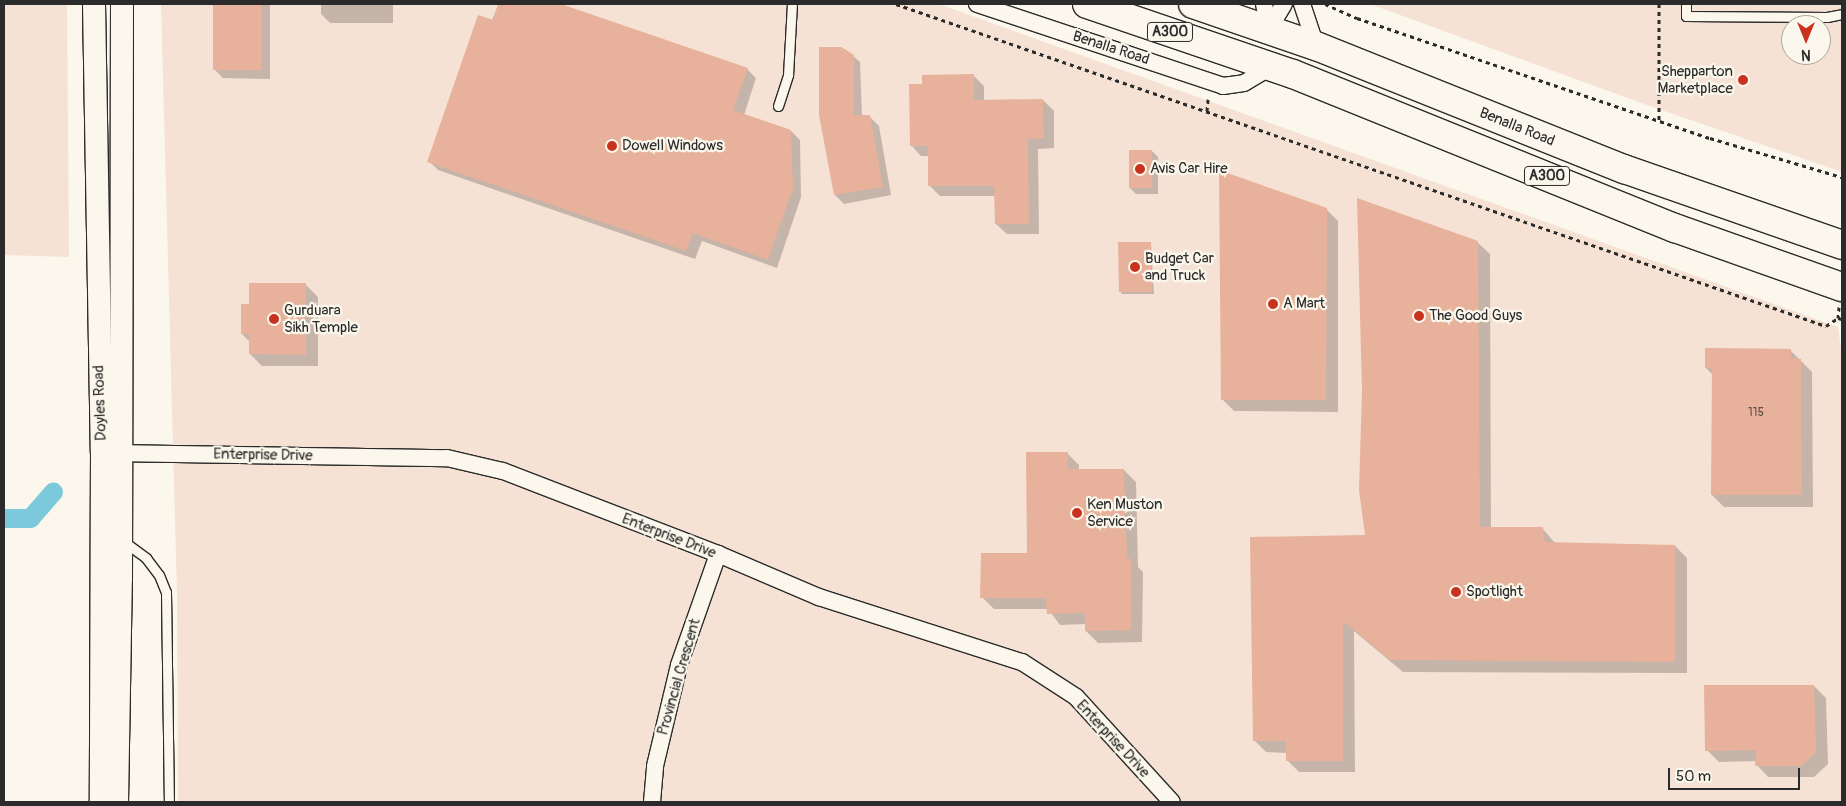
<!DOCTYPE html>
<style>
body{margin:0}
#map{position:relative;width:1846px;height:806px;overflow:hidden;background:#fbf7ec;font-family:Pangolin,sans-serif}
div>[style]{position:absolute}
.built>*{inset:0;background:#f5e2d4}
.shadow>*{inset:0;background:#0003}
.canal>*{height:19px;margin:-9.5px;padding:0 9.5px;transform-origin:9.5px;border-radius:9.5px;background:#7bc9da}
.building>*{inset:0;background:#e7b19b}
.path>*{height:3px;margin-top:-1.5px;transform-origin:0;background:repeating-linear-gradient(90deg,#2b2b2b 0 4px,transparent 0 8px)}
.roads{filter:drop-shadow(1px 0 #2b2b2b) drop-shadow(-1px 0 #2b2b2b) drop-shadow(0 1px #2b2b2b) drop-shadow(0 -1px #2b2b2b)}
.lane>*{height:9px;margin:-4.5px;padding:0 4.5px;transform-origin:4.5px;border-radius:4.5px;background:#fbf7ec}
.street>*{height:16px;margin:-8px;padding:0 8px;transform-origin:8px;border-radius:8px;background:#fbf7ec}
.secondary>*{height:22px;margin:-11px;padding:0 11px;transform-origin:11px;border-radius:11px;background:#fbf7ec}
.highway>*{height:28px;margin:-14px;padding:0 14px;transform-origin:14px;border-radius:14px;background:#fbf7ec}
.dots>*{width:14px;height:14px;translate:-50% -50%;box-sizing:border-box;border:2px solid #fbf7ec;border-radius:50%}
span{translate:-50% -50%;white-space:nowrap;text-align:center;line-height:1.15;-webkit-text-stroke:4.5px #fbf7ec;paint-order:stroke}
.number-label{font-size:12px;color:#5a4c47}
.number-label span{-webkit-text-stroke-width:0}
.shield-label span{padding:1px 4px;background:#fbf7ec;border:1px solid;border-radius:4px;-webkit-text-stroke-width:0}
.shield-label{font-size:14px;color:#2b2b2b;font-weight:700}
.street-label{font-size:15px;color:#2b2b2b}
.poi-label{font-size:15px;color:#2b2b2b}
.right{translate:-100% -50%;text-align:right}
.left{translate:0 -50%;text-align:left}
.frame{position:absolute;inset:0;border:5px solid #2b2b2b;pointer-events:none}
.north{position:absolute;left:1781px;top:15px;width:50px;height:50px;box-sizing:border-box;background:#fbf7ec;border:1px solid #a8a59f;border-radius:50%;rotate:180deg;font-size:14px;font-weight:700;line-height:20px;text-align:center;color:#2b2b2b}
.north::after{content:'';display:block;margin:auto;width:18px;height:22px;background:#c8321e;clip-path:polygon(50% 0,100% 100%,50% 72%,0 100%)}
.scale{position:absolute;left:1668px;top:768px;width:132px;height:22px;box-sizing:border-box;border:2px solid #2b2b2b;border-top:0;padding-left:6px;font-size:15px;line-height:18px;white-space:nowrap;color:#2b2b2b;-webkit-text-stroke:4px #fbf7ec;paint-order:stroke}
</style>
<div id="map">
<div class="built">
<i style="clip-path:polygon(4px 4px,67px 4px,69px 257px,4px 255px)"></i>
<i style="clip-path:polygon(161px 4px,939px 4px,1838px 327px,1842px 356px,1842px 802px,178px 802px,177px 595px)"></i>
<i style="clip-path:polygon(evenodd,1370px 4px,1842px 4px,1842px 172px,1644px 104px,1370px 4px,1791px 25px,1821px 25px,1821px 55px,1791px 55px,1791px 25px)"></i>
</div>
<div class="shadow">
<i style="clip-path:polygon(214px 4px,270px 4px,270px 79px,223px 78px,214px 69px)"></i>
<i style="clip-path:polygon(321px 4px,393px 4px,393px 23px,330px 23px,321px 14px)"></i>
<i style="clip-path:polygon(499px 4px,557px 4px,747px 69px,756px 78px,744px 115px,791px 131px,800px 140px,801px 197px,777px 268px,702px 241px,695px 259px,438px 170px,429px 161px)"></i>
<i style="clip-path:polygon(820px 48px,845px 49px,860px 62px,862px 117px,870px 117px,879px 126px,891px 195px,844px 204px,835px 195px)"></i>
<i style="clip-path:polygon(974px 76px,984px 86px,984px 101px,1043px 100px,1054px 111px,1054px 148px,1038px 149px,1039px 234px,1007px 234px,996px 224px,996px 196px,940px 196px,930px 186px,930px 156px,921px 156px,911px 145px,924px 85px)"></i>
<i style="clip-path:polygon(1152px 151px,1158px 157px,1158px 194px,1136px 194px,1130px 188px)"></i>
<i style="clip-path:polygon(1326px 209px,1338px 221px,1338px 412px,1234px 411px,1222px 399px)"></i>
<i style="clip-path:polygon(1477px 242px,1490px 254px,1491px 528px,1543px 529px,1555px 543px,1675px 546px,1687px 558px,1687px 673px,1403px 672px,1354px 631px,1355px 772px,1299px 772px,1287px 760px,1288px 753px,1266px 752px,1254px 740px,1366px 537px)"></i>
<i style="clip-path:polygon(1151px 243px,1154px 294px,1122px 294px,1120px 291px)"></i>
<i style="clip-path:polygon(306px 285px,318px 297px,318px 366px,262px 366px,250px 354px,250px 342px,242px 334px,250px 305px)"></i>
<i style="clip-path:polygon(1790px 350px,1812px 372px,1813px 507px,1724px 507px,1712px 495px,1713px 375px,1706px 368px)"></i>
<i style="clip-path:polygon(1067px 453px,1079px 465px,1079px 470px,1124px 470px,1136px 482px,1138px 567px,1143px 572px,1142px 642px,1098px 643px,1086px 631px,1086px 624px,1060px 625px,1048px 609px,994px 609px,982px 597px,1029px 555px)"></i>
<i style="clip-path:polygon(1814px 686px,1826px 698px,1828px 764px,1814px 777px,1768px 777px,1757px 765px,1757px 761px,1719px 762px,1707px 750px)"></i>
</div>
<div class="canal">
<i style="left:4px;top:518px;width:26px"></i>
<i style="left:30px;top:518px;width:35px;rotate:-49deg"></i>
</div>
<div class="building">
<i style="clip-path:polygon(213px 4px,262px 4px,262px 70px,213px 70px)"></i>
<i style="clip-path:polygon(498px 4px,561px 4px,748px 68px,733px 110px,791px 130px,793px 188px,768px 260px,693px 233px,686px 251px,427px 162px,478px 15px,493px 20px)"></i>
<i style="clip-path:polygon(819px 47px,841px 47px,854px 55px,854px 115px,870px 115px,883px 187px,834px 195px,819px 115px)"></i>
<i style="clip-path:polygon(974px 74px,974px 100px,1043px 99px,1044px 138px,1028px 139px,1029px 224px,995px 224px,994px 186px,928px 186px,928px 146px,910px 146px,909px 84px,922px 84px,922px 75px)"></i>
<i style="clip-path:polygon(1129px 150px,1152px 150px,1152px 188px,1129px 188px)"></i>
<i style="clip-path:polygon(1219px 170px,1327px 208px,1326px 400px,1221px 400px)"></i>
<i style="clip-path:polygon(1357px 198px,1478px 241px,1480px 527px,1543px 527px,1545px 542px,1675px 545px,1675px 662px,1390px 660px,1343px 621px,1343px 761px,1286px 761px,1286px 741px,1253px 741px,1250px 537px,1365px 535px,1359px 490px,1362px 391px)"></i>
<i style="clip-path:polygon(1118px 242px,1151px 242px,1152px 292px,1119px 292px)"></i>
<i style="clip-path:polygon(249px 283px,306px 283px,306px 355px,249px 354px,249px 334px,241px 334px,241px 304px,249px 304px)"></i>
<i style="clip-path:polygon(1705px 348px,1791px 349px,1791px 358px,1801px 359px,1802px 495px,1711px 495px,1712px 368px,1705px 368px)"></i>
<i style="clip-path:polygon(1026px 452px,1068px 452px,1068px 469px,1124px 469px,1127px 558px,1131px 559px,1131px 630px,1085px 631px,1085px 613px,1047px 614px,1046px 598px,980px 598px,981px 553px,1027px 553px)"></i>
<i style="clip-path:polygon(1704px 685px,1814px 685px,1816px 752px,1802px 766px,1755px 766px,1756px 750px,1705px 751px)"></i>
</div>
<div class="path">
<i style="left:896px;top:4px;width:984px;rotate:19.1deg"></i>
<i style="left:1826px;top:326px;width:14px;rotate:-34deg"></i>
<i style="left:1325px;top:4px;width:35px;rotate:24deg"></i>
<i style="left:1357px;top:18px;width:373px;rotate:18.8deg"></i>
<i style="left:1710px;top:138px;width:138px;rotate:16.5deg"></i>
<i style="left:1659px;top:4px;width:116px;rotate:90deg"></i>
<i style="left:1207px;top:111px;width:12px;rotate:-85deg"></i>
<i style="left:1839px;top:307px;width:11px;rotate:95deg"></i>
<i style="left:1838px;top:318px;width:4px;rotate:14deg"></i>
</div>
<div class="roads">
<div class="lane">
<i style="left:1686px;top:4px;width:12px;rotate:90deg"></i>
<i style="left:1686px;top:16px;width:141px;rotate:0.4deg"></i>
<i style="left:1827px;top:17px;width:15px;rotate:-11deg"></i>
<i style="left:778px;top:106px;width:33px;rotate:-72deg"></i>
<i style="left:788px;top:75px;width:71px;rotate:-86.8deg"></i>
<i style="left:123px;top:541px;width:29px;rotate:36deg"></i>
<i style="left:146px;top:558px;width:21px;rotate:53deg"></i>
<i style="left:159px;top:575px;width:18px;rotate:68deg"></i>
<i style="left:166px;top:592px;width:210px;rotate:89.2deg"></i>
</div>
<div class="street">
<i style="left:977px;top:4px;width:259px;rotate:18.4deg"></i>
<i style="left:1223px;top:86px;width:21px;rotate:-8deg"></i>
<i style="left:1244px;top:83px;width:31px;rotate:-31deg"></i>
<i style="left:1264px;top:4px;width:25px;rotate:79deg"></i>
<i style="left:1302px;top:4px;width:44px;rotate:71.6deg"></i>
<i style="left:1269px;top:29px;width:29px;rotate:-59deg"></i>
<i style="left:111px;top:453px;width:336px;rotate:0.9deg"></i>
<i style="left:447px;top:458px;width:57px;rotate:13.1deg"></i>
<i style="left:503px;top:471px;width:230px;rotate:21.1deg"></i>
<i style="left:718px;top:554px;width:110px;rotate:23.1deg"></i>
<i style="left:819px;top:597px;width:213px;rotate:17.8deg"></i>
<i style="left:1022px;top:662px;width:64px;rotate:32.9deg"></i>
<i style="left:1076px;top:697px;width:142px;rotate:47.6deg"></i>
<i style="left:652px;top:802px;width:36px;rotate:-85deg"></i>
<i style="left:655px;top:766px;width:104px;rotate:-76.6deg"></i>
<i style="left:679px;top:665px;width:118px;rotate:-70.6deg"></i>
</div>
<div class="secondary">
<i style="left:94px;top:4px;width:449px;rotate:89deg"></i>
<i style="left:102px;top:453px;width:349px;rotate:90.2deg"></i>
<i style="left:117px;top:802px;width:223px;rotate:-89deg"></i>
<i style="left:121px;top:579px;width:575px;rotate:-89.9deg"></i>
</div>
<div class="highway">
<i style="left:1087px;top:4px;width:218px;rotate:18.8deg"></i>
<i style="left:1293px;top:74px;width:412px;rotate:22deg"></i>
<i style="left:1675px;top:228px;width:177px;rotate:19.5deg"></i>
<i style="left:1193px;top:4px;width:130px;rotate:18.9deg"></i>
<i style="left:1316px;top:46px;width:332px;rotate:21.8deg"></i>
<i style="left:1624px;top:169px;width:231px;rotate:19.2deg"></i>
</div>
</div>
<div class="dots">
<i style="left:1743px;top:80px;background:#c8321e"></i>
<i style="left:612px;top:146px;background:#c8321e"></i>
<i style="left:1140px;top:169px;background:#c8321e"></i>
<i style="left:1135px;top:267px;background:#c8321e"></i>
<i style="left:1273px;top:304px;background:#c8321e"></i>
<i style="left:1419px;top:316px;background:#c8321e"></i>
<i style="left:274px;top:319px;background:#c8321e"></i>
<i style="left:1077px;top:513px;background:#c8321e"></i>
<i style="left:1456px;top:592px;background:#c8321e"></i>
</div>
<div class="number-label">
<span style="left:1756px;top:413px">115</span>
</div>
<div class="shield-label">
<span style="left:1170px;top:32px">A300</span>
<span style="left:1547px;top:176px">A300</span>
</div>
<div class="street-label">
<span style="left:1111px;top:48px;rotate:18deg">Benalla Road</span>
<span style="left:1517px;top:127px;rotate:22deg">Benalla Road</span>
<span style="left:100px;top:403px;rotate:-92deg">Doyles Road</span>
<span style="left:263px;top:455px;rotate:1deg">Enterprise Drive</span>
<span style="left:669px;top:536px;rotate:21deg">Enterprise Drive</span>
<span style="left:679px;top:677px;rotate:-74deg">Provincial Crescent</span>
<span style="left:1113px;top:739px;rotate:47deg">Enterprise Drive</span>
</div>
<div class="poi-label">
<span class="right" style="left:1733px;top:80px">Shepparton<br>Marketplace</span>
<span class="left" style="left:622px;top:146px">Dowell Windows</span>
<span class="left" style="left:1150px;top:169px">Avis Car Hire</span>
<span class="left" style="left:1145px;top:267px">Budget Car<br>and Truck</span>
<span class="left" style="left:1283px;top:304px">A Mart</span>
<span class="left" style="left:284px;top:319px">Gurduara<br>Sikh Temple</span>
<span class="left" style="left:1429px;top:316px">The Good Guys</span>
<span class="left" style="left:1087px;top:513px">Ken Muston<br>Service</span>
<span class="left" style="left:1466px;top:592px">Spotlight</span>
</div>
<div class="frame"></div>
<div class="north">N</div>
<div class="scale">50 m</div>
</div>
